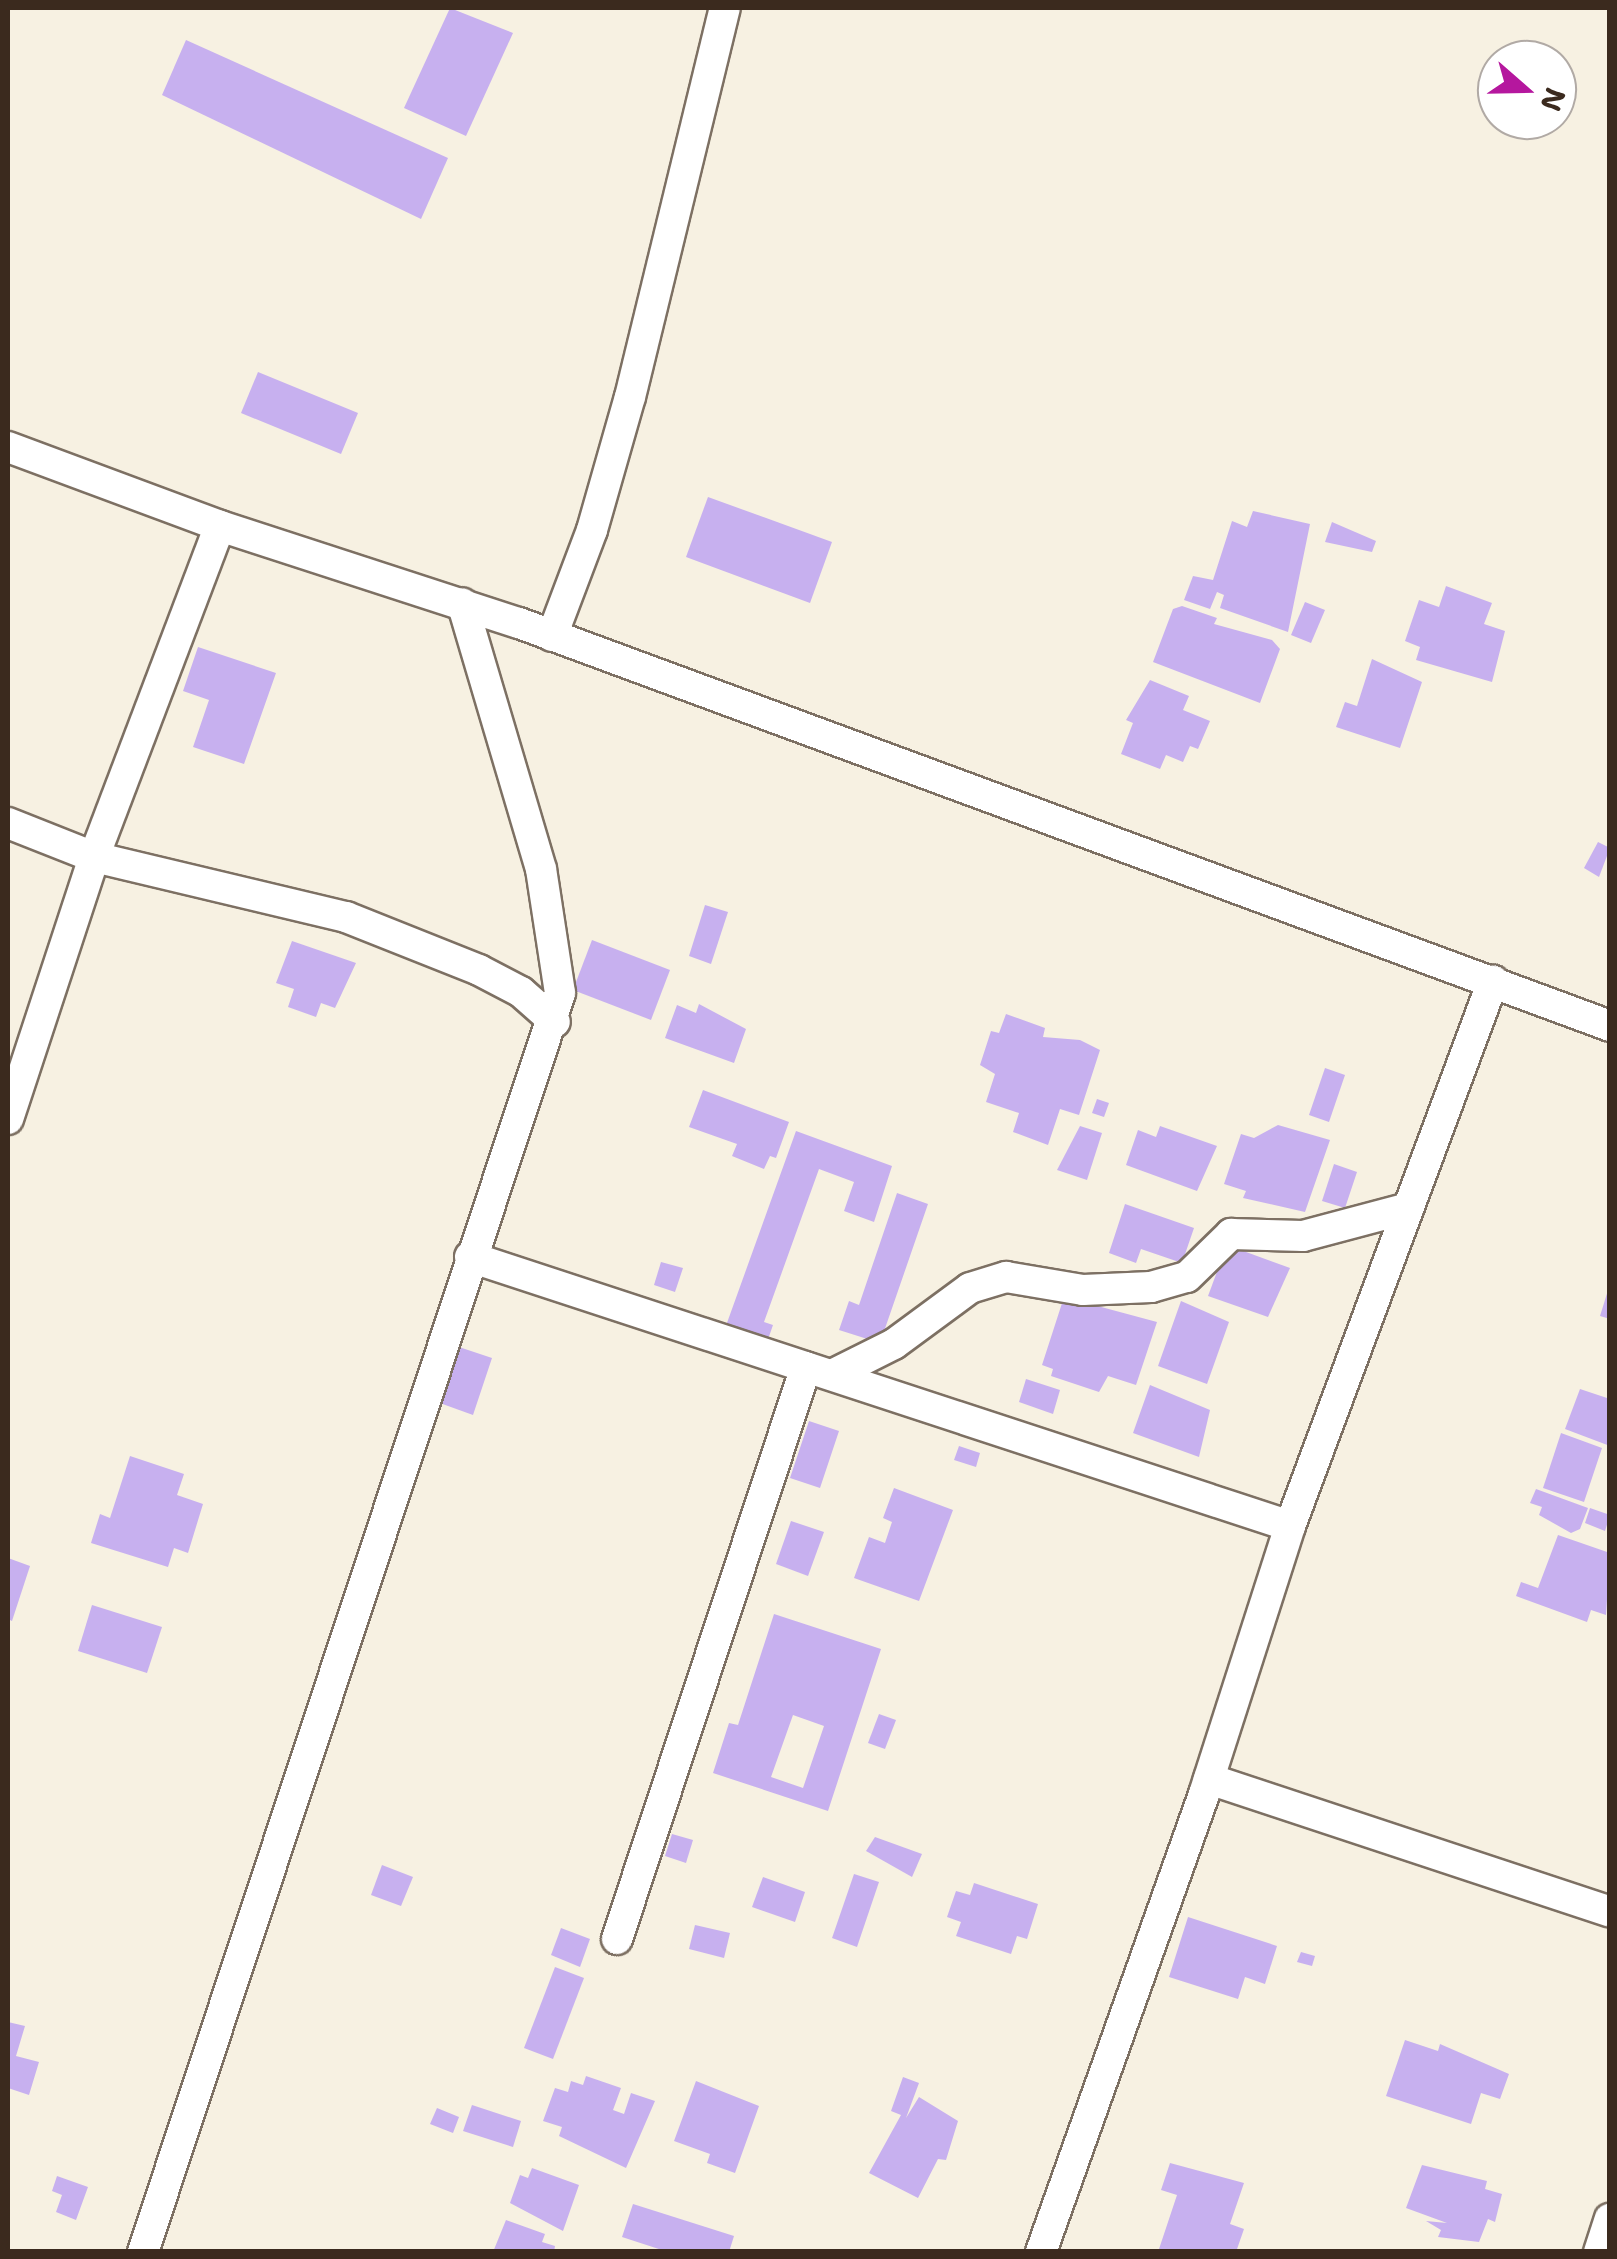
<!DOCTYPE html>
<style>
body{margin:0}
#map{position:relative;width:1617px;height:2259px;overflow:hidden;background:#f7f1e2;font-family:"Shantell Sans",sans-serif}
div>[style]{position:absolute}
.building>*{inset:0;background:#c7b0ef}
.roads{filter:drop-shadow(2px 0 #7d7063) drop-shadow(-2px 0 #7d7063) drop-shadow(0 2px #7d7063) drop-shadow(0 -2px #7d7063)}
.minor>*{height:30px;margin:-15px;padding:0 15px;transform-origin:15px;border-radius:15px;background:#fff}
span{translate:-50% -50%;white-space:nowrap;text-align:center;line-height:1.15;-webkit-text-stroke:8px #fff;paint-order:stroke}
.frame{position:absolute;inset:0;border:10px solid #3b2a1e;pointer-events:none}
.north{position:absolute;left:1477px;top:40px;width:100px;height:100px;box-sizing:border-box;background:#fff;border:2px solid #b1aaa5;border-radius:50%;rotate:110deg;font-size:28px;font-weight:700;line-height:40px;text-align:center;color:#3b2a1e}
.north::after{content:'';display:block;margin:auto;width:35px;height:45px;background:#b5179e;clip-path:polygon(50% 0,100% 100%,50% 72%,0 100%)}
</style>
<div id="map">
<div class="building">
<i style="clip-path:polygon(450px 8px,513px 33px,466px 136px,404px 108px)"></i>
<i style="clip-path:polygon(186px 40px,448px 158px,421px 219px,162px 95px)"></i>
<i style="clip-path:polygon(258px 372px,358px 413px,341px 454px,241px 413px)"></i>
<i style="clip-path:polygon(708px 497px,832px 542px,810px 603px,686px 557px)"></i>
<i style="clip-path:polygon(1253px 511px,1310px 524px,1288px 632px,1220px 608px,1224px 595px,1217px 592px,1210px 609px,1184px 600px,1193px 576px,1213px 580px,1232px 521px,1247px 527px)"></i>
<i style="clip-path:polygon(1332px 522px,1376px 541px,1372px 552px,1325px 542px)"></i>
<i style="clip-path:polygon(1446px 586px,1492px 603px,1484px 624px,1505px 631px,1492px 682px,1416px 660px,1420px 647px,1405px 641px,1419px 600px,1439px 607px)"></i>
<i style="clip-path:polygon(1305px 602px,1325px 610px,1311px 643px,1291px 635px)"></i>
<i style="clip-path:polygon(1182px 606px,1217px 618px,1214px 624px,1272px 640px,1280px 649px,1260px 703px,1153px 662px,1173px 609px)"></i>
<i style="clip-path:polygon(198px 647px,276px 673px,244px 764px,193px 747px,209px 700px,183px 691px)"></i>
<i style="clip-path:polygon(1372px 659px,1422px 682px,1400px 748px,1336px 727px,1345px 702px,1357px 706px)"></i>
<i style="clip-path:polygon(1150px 680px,1189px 696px,1183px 710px,1210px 721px,1198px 749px,1190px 746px,1183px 762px,1166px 755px,1160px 769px,1121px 754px,1133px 723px,1126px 720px)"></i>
<i style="clip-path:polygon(1598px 842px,1610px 848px,1599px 877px,1584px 868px)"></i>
<i style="clip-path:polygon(705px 905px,728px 912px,711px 964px,689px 956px)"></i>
<i style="clip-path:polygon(592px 940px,670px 970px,651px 1020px,573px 990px)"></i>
<i style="clip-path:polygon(292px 941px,356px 963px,335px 1008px,321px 1003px,316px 1017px,288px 1007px,294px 989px,276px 983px)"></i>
<i style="clip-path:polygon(699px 1004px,746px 1029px,734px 1063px,665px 1038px,677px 1005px,696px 1013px)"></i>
<i style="clip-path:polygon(1006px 1014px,1045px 1028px,1043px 1037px,1080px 1040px,1100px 1050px,1079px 1115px,1060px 1109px,1048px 1145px,1013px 1132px,1019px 1113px,986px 1102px,995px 1074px,980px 1065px,991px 1031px,999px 1033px)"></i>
<i style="clip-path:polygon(1325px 1068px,1345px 1075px,1329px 1122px,1309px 1115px)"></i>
<i style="clip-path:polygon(703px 1090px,789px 1122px,776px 1158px,770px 1156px,764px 1169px,732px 1156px,737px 1144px,689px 1127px)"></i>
<i style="clip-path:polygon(1097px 1099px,1109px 1103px,1104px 1117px,1092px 1113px)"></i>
<i style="clip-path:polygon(1278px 1125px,1330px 1140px,1305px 1212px,1243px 1198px,1246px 1191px,1224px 1184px,1241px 1134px,1254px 1138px)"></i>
<i style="clip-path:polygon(1080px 1126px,1102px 1133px,1087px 1180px,1057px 1170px)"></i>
<i style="clip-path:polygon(1160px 1126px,1217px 1146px,1197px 1191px,1126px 1165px,1138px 1130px,1156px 1137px)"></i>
<i style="clip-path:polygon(796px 1131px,892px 1166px,874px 1222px,844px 1211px,854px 1182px,819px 1169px,764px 1322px,773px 1325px,765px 1348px,723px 1334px)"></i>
<i style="clip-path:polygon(1334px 1164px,1357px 1172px,1345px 1208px,1322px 1201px)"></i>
<i style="clip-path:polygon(897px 1193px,928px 1204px,880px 1343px,839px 1330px,849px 1301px,859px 1305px)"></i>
<i style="clip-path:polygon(1125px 1204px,1194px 1228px,1182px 1263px,1141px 1249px,1136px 1263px,1109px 1253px)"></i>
<i style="clip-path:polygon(1227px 1245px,1290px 1268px,1268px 1317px,1208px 1296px)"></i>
<i style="clip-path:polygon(661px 1262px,683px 1268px,675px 1292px,654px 1285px)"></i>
<i style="clip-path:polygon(1609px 1287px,1610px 1287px,1610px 1319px,1600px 1316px)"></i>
<i style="clip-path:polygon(1064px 1297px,1157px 1322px,1136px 1385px,1108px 1376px,1099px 1392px,1051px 1376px,1053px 1369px,1042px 1365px)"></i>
<i style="clip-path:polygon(1181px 1301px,1229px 1322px,1207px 1384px,1158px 1366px)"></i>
<i style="clip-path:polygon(456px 1346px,492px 1358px,473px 1415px,437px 1402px)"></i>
<i style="clip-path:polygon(1026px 1379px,1060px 1390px,1053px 1414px,1019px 1402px)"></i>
<i style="clip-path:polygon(1150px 1385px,1210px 1410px,1199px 1457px,1133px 1433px)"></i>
<i style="clip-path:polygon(1580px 1389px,1610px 1399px,1610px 1446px,1565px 1429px)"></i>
<i style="clip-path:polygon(809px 1421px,839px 1431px,820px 1488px,790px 1478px)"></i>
<i style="clip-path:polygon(1561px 1433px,1602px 1448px,1584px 1502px,1543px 1488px)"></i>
<i style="clip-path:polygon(959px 1446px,980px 1453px,976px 1467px,954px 1460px)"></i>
<i style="clip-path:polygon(130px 1456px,184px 1474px,177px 1495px,203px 1504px,188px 1553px,174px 1548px,168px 1567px,91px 1543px,100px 1514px,110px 1518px)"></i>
<i style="clip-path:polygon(894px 1488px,953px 1510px,919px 1601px,854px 1578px,869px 1537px,885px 1543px,892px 1522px,883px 1518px)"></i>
<i style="clip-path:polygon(1536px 1489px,1588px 1508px,1580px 1529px,1571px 1533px,1539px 1515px,1542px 1507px,1530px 1503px)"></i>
<i style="clip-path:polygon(1590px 1508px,1610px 1515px,1605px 1531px,1585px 1523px)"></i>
<i style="clip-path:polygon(791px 1521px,824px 1532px,808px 1576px,776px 1564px)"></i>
<i style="clip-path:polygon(1558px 1535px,1610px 1553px,1606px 1615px,1591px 1610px,1587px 1622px,1516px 1596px,1521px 1582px,1538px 1588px)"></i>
<i style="clip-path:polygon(8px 1558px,30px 1566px,12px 1621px,8px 1619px)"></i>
<i style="clip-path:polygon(92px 1605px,162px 1627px,147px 1673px,78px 1651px)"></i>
<i style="clip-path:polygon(evenodd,774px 1614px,881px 1649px,828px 1811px,713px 1773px,729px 1723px,738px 1725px,774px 1614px,793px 1715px,824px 1726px,803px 1788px,771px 1777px,793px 1715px)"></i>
<i style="clip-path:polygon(879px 1714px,896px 1720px,885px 1749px,868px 1743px)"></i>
<i style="clip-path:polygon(672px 1834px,693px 1840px,686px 1863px,665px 1856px)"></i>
<i style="clip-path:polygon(875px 1837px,922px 1854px,912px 1877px,866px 1851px)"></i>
<i style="clip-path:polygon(382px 1865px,413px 1877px,401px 1906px,371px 1895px)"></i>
<i style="clip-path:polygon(854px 1874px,879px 1882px,857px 1947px,832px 1938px)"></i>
<i style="clip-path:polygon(763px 1877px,805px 1892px,795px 1922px,752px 1907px)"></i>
<i style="clip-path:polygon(974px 1883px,1038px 1904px,1027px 1939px,1017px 1936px,1011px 1954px,956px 1936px,961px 1922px,947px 1917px,956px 1891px,970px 1895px)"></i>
<i style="clip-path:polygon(1188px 1917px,1277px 1946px,1265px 1984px,1245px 1977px,1238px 1999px,1169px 1977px)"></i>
<i style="clip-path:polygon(695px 1925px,730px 1933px,724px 1958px,689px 1949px)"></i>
<i style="clip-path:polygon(561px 1928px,590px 1939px,580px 1967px,551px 1955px)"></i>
<i style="clip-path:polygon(1301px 1952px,1315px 1956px,1312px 1966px,1297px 1962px)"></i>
<i style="clip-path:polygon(555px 1967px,584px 1978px,553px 2059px,524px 2048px)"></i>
<i style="clip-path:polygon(8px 2022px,25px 2026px,16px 2056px,39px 2062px,29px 2095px,8px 2088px)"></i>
<i style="clip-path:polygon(1405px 2040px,1438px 2051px,1440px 2044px,1509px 2074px,1500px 2099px,1481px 2093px,1471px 2124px,1386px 2096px)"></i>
<i style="clip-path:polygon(586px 2076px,621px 2088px,613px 2110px,624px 2114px,631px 2093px,655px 2101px,626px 2168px,559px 2136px,562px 2127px,543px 2121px,555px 2088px,568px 2092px,571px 2081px,583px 2085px)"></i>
<i style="clip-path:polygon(903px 2077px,919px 2083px,906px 2118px,919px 2097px,958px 2121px,946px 2160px,938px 2159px,918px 2198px,869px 2173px,901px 2115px,891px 2111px)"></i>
<i style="clip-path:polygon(696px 2081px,759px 2106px,735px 2173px,707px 2163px,710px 2154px,674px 2141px)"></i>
<i style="clip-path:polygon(472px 2105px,521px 2121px,513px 2147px,463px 2131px)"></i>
<i style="clip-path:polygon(437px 2108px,459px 2117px,453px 2133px,430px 2124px)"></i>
<i style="clip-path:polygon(1170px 2163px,1244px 2183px,1230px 2224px,1244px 2229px,1236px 2252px,1158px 2252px,1177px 2195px,1161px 2190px)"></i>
<i style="clip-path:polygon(1422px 2165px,1487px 2181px,1485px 2189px,1502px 2194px,1495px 2222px,1488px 2219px,1479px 2242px,1438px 2237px,1441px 2230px,1426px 2221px,1447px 2223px,1406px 2208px)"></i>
<i style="clip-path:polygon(532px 2168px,579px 2185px,563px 2231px,510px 2203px,520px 2175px,528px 2178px)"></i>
<i style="clip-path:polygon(57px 2176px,88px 2187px,76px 2220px,56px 2212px,62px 2195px,52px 2191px)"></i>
<i style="clip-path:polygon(633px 2204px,734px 2236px,729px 2252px,668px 2252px,622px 2237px)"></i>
<i style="clip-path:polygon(506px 2220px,545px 2234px,542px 2242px,555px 2246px,554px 2252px,493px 2252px)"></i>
</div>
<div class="roads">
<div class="minor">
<i style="left:8px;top:447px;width:226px;rotate:20.4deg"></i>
<i style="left:220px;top:526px;width:314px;rotate:18deg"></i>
<i style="left:519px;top:623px;width:1163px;rotate:20.27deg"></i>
<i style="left:552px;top:636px;width:113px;rotate:-69.3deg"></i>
<i style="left:592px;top:530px;width:138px;rotate:-74.1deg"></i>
<i style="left:630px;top:397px;width:400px;rotate:-76.3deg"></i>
<i style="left:8px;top:823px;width:92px;rotate:21.6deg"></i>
<i style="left:94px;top:857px;width:259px;rotate:13.4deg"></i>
<i style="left:346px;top:917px;width:143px;rotate:21.7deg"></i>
<i style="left:479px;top:970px;width:47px;rotate:27.6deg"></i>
<i style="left:521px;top:992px;width:45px;rotate:41.4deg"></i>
<i style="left:8px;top:1119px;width:276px;rotate:-71.8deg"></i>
<i style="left:94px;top:857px;width:354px;rotate:-69.2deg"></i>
<i style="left:470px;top:1257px;width:863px;rotate:18.16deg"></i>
<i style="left:832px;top:1375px;width:69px;rotate:-26.6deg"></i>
<i style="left:894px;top:1344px;width:94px;rotate:-36.4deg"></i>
<i style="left:970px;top:1288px;width:38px;rotate:-17deg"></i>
<i style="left:1006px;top:1277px;width:78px;rotate:9.6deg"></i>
<i style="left:1083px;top:1290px;width:68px;rotate:-2.5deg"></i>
<i style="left:1151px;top:1287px;width:37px;rotate:-16deg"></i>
<i style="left:1187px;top:1277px;width:62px;rotate:-44.3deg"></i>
<i style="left:1231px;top:1234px;width:72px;rotate:1.6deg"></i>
<i style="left:1303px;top:1236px;width:109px;rotate:-14.9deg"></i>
<i style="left:1209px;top:1779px;width:422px;rotate:18.3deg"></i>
<i style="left:617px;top:1939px;width:602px;rotate:-71.72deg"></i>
<i style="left:143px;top:2252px;width:1326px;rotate:-71.67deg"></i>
<i style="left:560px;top:993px;width:125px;rotate:-98.7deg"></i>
<i style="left:541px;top:869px;width:277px;rotate:-106.5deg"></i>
<i style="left:1041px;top:2252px;width:486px;rotate:-70.4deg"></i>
<i style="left:1204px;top:1794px;width:281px;rotate:-72.2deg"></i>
<i style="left:1290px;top:1526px;width:582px;rotate:-69.57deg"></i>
<i style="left:1599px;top:2252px;width:35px;rotate:-72deg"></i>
</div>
</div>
<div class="frame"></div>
<div class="north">N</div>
</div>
